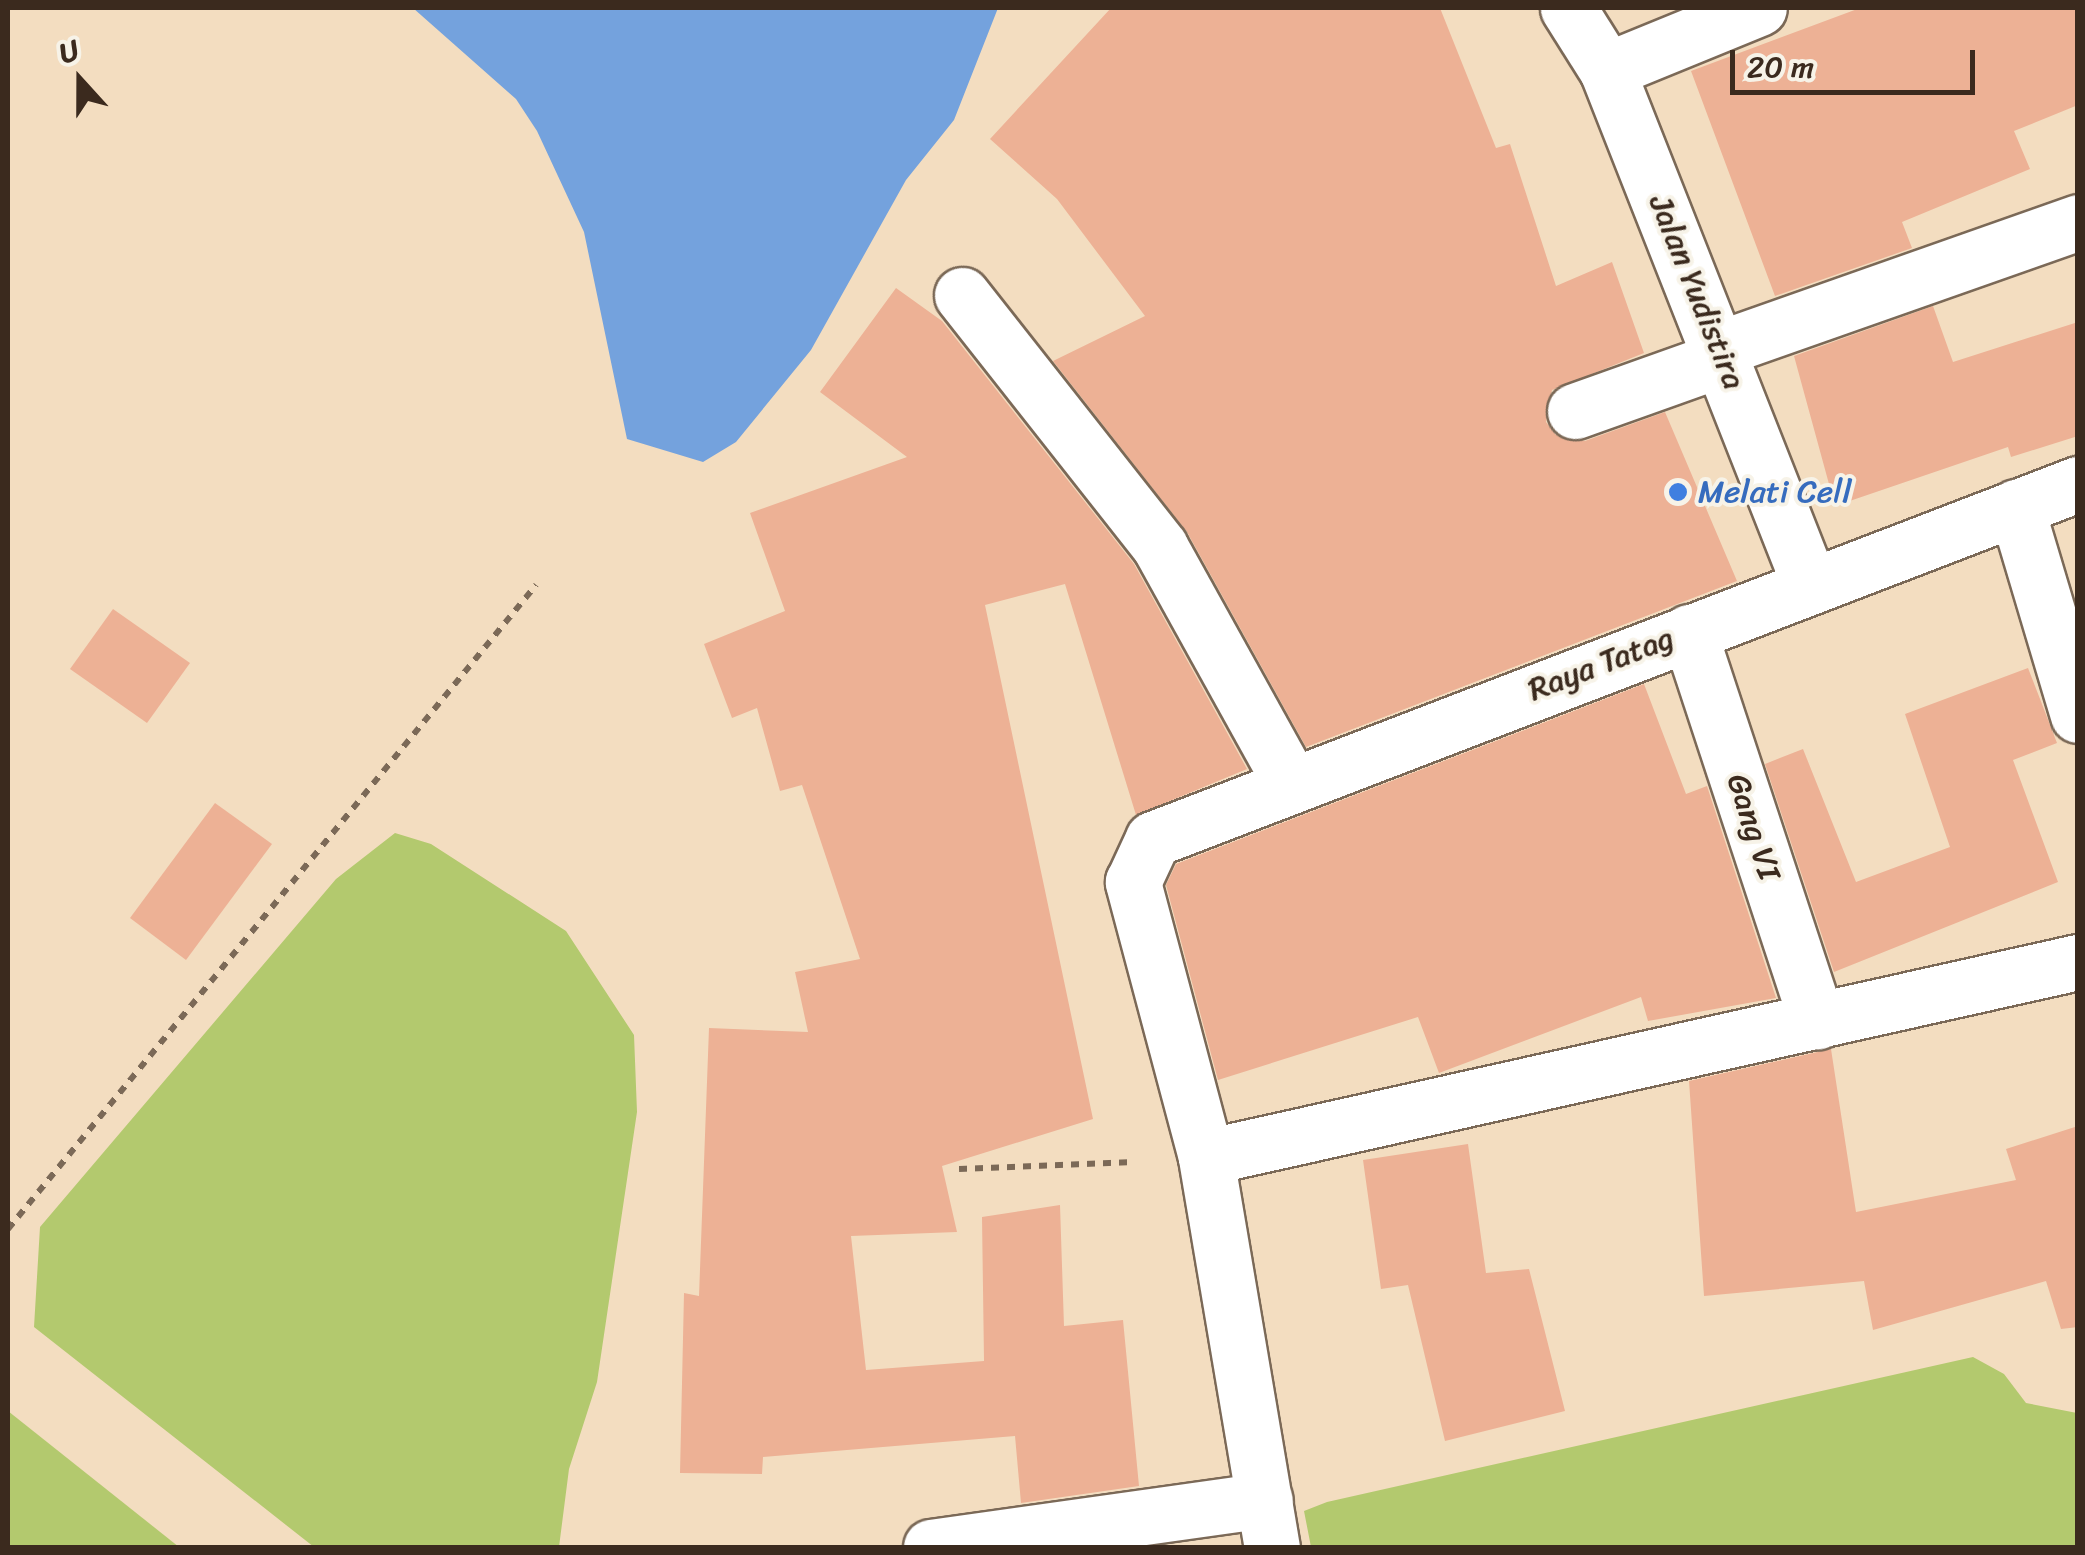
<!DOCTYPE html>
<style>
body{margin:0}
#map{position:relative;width:2085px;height:1555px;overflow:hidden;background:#f3ddc0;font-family:Sriracha,sans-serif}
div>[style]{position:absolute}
.green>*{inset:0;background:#b3c96e}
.water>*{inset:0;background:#74a2dd}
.building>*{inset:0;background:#edb195}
.path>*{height:6px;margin-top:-3px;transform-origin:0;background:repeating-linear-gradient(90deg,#7b6957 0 8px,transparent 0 16px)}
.roads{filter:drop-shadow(2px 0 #7b6957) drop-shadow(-2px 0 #7b6957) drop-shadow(0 2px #7b6957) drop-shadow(0 -2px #7b6957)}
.minor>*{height:55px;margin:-27.5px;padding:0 27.5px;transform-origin:27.5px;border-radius:27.5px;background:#fff}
.dots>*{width:28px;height:28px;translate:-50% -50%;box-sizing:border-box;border:5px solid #f7f3e8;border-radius:50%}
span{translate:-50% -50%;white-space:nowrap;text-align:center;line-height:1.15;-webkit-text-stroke:8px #f7f3e8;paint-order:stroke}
.street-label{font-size:32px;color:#3b2a1e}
.shop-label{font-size:32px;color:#366cbe}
.left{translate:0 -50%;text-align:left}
.frame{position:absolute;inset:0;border:10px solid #3b2a1e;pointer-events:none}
.north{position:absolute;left:30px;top:30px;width:100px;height:100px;-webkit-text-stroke:8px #f7f3e8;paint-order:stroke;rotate:339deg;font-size:28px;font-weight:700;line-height:40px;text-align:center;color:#3b2a1e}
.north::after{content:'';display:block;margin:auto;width:35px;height:45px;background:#3b2a1e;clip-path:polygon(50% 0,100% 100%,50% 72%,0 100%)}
.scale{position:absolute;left:1730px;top:50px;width:245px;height:45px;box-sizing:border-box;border:5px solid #3b2a1e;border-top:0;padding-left:12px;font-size:30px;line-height:35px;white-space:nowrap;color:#3b2a1e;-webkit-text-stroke:8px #f7f3e8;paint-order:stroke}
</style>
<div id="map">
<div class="green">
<i style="clip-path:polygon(395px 833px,431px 844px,566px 931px,634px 1035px,637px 1112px,597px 1382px,569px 1469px,559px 1547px,314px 1547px,34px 1327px,40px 1227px,336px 879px)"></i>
<i style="clip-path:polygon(1973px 1357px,2004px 1374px,2026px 1403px,2077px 1413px,2077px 1547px,1311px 1547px,1304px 1511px,1327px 1502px)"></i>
<i style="clip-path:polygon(8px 1411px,179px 1547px,8px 1547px)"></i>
</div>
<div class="water">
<i style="clip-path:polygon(413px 8px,998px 8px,954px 120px,906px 180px,811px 350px,736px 442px,703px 462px,627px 439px,584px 232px,537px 131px,516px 99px)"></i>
</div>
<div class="building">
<i style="clip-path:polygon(1111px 8px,1440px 8px,1496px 148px,1510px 144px,1556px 286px,1612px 262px,1644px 353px,1552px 390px,1546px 422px,1556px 435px,1585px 441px,1665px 412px,1737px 581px,1306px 747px,1187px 532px,1053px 361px,1145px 316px,1057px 199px,990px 139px)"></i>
<i style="clip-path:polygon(1860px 8px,2078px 8px,2078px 105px,2014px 131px,2030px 169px,1902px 222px,1912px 248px,1775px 296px,1691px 71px)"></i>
<i style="clip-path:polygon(896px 288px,942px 321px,1134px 564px,1247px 769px,1136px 815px,1065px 584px,985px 605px,1093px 1119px,942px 1166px,957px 1232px,851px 1236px,866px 1370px,984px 1361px,982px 1217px,1060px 1205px,1064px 1326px,1123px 1320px,1139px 1486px,1021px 1503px,1015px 1436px,763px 1457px,762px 1474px,680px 1473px,684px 1293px,699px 1296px,709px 1028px,808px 1032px,795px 972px,860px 959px,802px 785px,780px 791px,757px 708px,732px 718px,704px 644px,785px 611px,750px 513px,907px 457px,820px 392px)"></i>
<i style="clip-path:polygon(1933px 306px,1953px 362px,2078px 322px,2078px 436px,2011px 457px,2008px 447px,1835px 506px,1794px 356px)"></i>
<i style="clip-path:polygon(113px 609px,190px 663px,147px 723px,70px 669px)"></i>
<i style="clip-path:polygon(2028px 668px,2057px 743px,2013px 760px,2058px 882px,1834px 972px,1765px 764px,1803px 749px,1856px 882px,1950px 847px,1905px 714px)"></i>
<i style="clip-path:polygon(1644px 684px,1686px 794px,1707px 786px,1776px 998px,1648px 1021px,1641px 997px,1439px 1073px,1418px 1017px,1218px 1080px,1166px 885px,1176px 864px)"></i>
<i style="clip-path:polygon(215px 803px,272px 844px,186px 960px,130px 918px)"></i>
<i style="clip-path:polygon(1831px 1049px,1856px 1212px,2016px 1180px,2006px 1149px,2078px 1126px,2078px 1327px,2061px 1329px,2046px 1281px,1873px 1330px,1864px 1281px,1704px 1296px,1689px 1081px)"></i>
<i style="clip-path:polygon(1468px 1144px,1486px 1273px,1529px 1269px,1565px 1411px,1445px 1441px,1408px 1285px,1381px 1289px,1363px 1160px)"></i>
</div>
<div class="path">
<i style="left:959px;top:1169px;width:175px;rotate:-2.3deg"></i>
<i style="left:8px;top:1229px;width:833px;rotate:-50.65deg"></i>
</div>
<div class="roads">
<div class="minor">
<i style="left:1568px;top:8px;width:73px;rotate:57.8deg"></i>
<i style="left:1607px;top:70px;width:554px;rotate:68.49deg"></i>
<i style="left:1607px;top:70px;width:164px;rotate:-22.2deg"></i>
<i style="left:962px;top:295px;width:320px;rotate:51.8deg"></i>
<i style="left:1160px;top:547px;width:269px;rotate:61deg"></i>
<i style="left:1721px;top:348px;width:379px;rotate:-19.4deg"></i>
<i style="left:1575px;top:411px;width:158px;rotate:-19.6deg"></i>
<i style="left:2016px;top:507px;width:217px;rotate:73.4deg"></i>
<i style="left:1689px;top:632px;width:410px;rotate:71.8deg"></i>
<i style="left:1206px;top:1157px;width:894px;rotate:-12.61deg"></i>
<i style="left:931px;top:1547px;width:337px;rotate:-8deg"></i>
<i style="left:1272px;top:1548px;width:397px;rotate:-99.6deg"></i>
<i style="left:1206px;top:1157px;width:285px;rotate:-104.9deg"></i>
<i style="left:1133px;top:882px;width:47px;rotate:-65.1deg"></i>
<i style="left:1153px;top:839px;width:991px;rotate:-21deg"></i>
</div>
</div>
<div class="dots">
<i style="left:1678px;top:492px;background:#3f7fe0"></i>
</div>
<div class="street-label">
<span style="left:1697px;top:292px;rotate:68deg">Jalan Yudistira</span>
<span style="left:1601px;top:664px;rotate:-21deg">Raya Tatag</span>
<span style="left:1753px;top:827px;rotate:72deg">Gang VI</span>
</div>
<div class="shop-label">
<span class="left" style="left:1698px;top:492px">Melati Cell</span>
</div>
<div class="frame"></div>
<div class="north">U</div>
<div class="scale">20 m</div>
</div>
